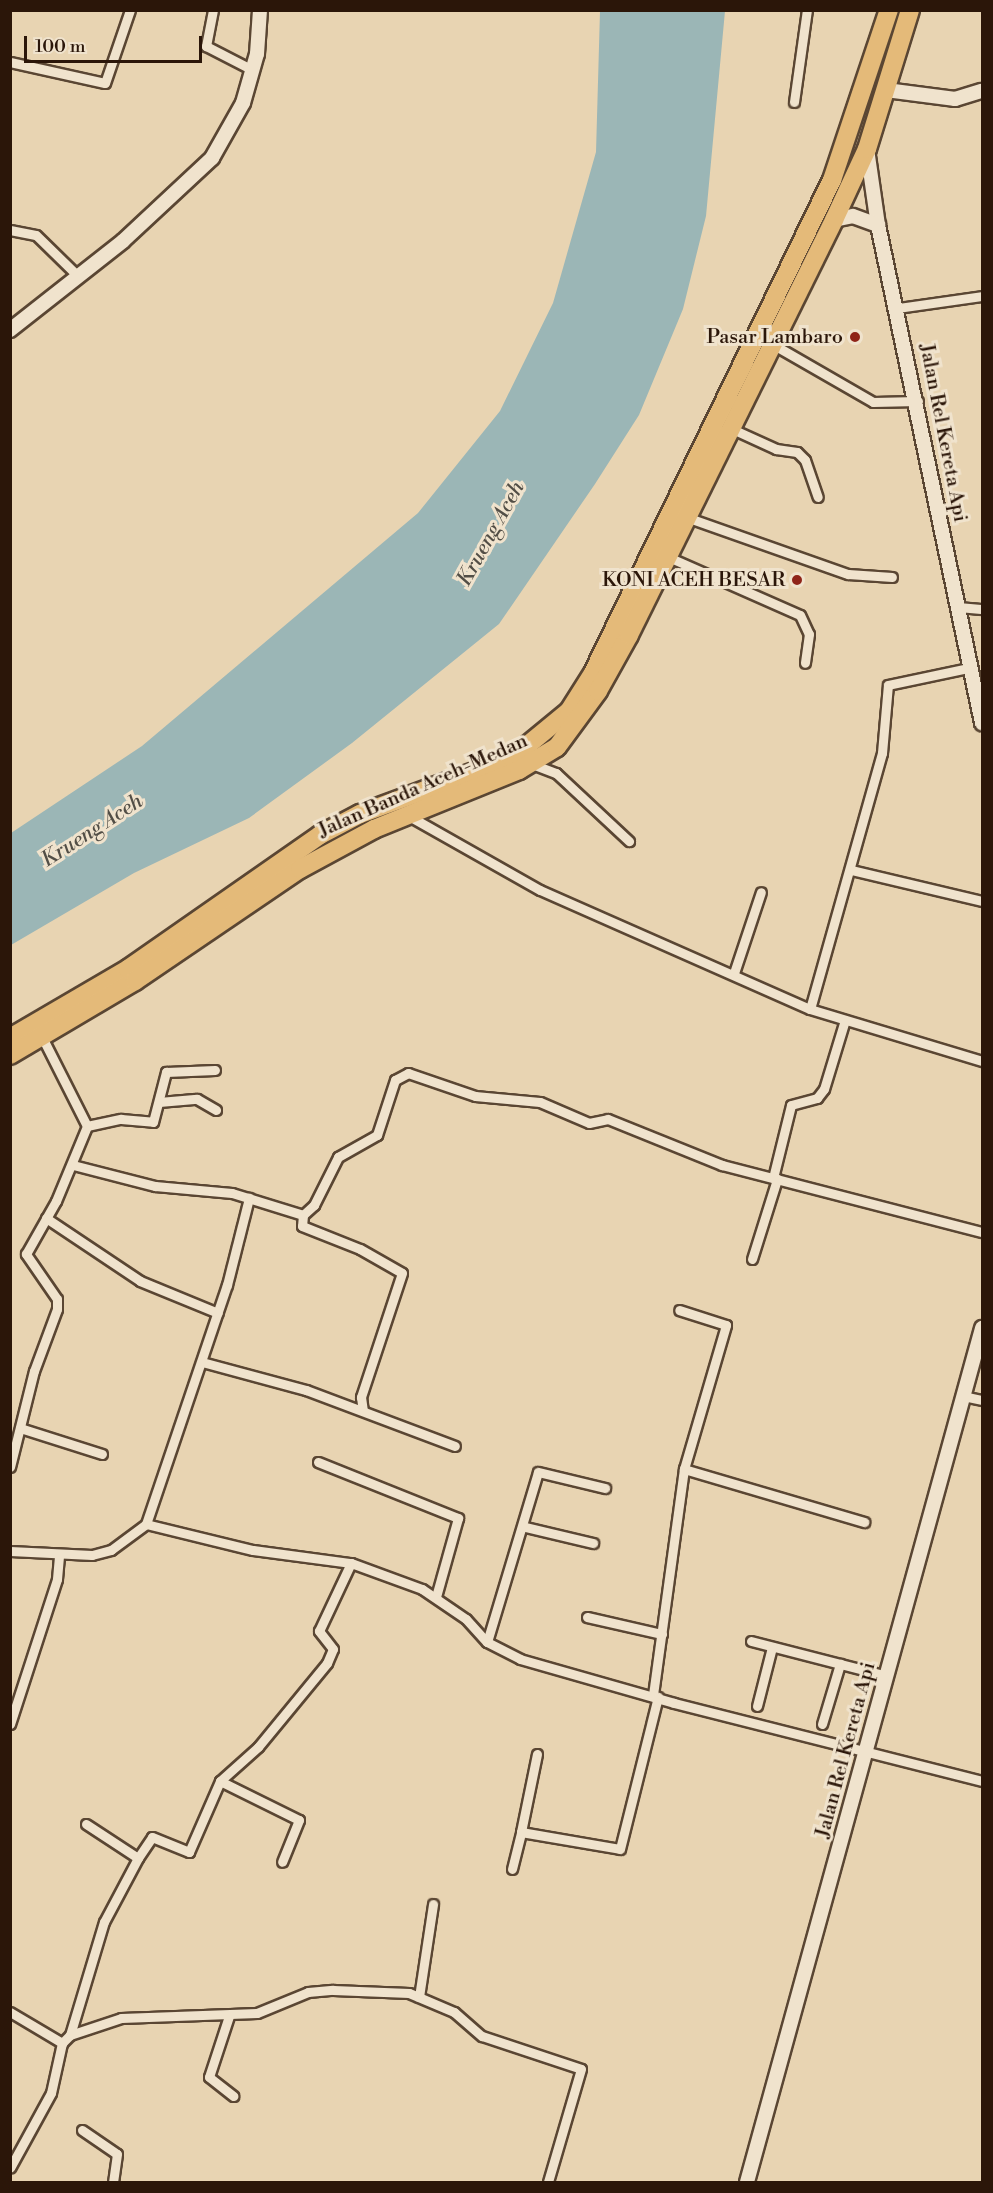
<!DOCTYPE html>
<style>
body{margin:0}
#map{position:relative;width:993px;height:2193px;overflow:hidden;background:#e8d4b2;font-family:"Libre Bodoni",serif}
div>[style]{position:absolute}
.water>*{inset:0;background:#9bb6b6}
.roads{filter:drop-shadow(2px 0 #5a4633) drop-shadow(-2px 0 #5a4633) drop-shadow(0 2px #5a4633) drop-shadow(0 -2px #5a4633)}
.street>*{height:9px;margin:-4.5px;padding:0 4.5px;transform-origin:4.5px;border-radius:4.5px;background:#f0e3cd}
.secondary>*{height:14px;margin:-7px;padding:0 7px;transform-origin:7px;border-radius:7px;background:#f0e3cd}
.highway>*{height:18px;margin:-9px;padding:0 9px;transform-origin:9px;border-radius:9px;background:#e4ba79}
.dots>*{width:16px;height:16px;translate:-50% -50%;box-sizing:border-box;border:3px solid #f0e3cd;border-radius:50%}
span{translate:-50% -50%;white-space:nowrap;text-align:center;line-height:1.15;-webkit-text-stroke:6px #f0e3cd;paint-order:stroke}
.poi-label{font-size:20px;color:#2b1609}
.right{translate:-100% -50%;text-align:right}
.street-label{font-size:20px;color:#2b1609}
.water-label{font-size:21px;color:#524e46;font-style:italic}
.frame{position:absolute;inset:0;border:12px solid #2b1609;pointer-events:none}
.scale{position:absolute;left:24px;top:36px;width:178px;height:27px;box-sizing:border-box;border:3px solid #2b1609;border-top:0;padding-left:8px;font-size:18px;line-height:21px;white-space:nowrap;color:#2b1609;-webkit-text-stroke:4px #f0e3cd;paint-order:stroke}
</style>
<div id="map">
<div class="water">
<i style="clip-path:polygon(600px 11px,725px 11px,706px 216px,683px 309px,639px 415px,595px 484px,499px 624px,352px 743px,249px 818px,134px 873px,11px 945px,11px 833px,142px 746px,418px 513px,500px 411px,553px 303px,596px 152px)"></i>
</div>
<div class="roads">
<div class="street">
<i style="left:213px;top:10px;width:37px;rotate:101deg"></i>
<i style="left:206px;top:46px;width:53px;rotate:27.1deg"></i>
<i style="left:10px;top:62px;width:97px;rotate:12.5deg"></i>
<i style="left:105px;top:83px;width:77px;rotate:-71.1deg"></i>
<i style="left:794px;top:102px;width:93px;rotate:-82deg"></i>
<i style="left:10px;top:230px;width:26px;rotate:11deg"></i>
<i style="left:36px;top:235px;width:60px;rotate:44.3deg"></i>
<i style="left:898px;top:308px;width:85px;rotate:-8.1deg"></i>
<i style="left:774px;top:345px;width:114px;rotate:29.9deg"></i>
<i style="left:873px;top:402px;width:45px;rotate:-1.3deg"></i>
<i style="left:730px;top:428px;width:51px;rotate:24.5deg"></i>
<i style="left:776px;top:449px;width:21px;rotate:8deg"></i>
<i style="left:797px;top:452px;width:11px;rotate:45deg"></i>
<i style="left:805px;top:460px;width:39px;rotate:71deg"></i>
<i style="left:686px;top:517px;width:172px;rotate:19.4deg"></i>
<i style="left:848px;top:574px;width:44px;rotate:3.9deg"></i>
<i style="left:666px;top:556px;width:146px;rotate:23.8deg"></i>
<i style="left:800px;top:615px;width:21px;rotate:65deg"></i>
<i style="left:809px;top:634px;width:29px;rotate:98deg"></i>
<i style="left:957px;top:607px;width:25px;rotate:5deg"></i>
<i style="left:532px;top:764px;width:26px;rotate:21deg"></i>
<i style="left:556px;top:773px;width:100px;rotate:43deg"></i>
<i style="left:409px;top:816px;width:150px;rotate:29.5deg"></i>
<i style="left:540px;top:890px;width:295px;rotate:23.8deg"></i>
<i style="left:810px;top:1009px;width:180px;rotate:16.8deg"></i>
<i style="left:851px;top:870px;width:135px;rotate:13.3deg"></i>
<i style="left:734px;top:973px;width:85px;rotate:-71.6deg"></i>
<i style="left:810px;top:1009px;width:266px;rotate:-74.3deg"></i>
<i style="left:882px;top:753px;width:68px;rotate:-85deg"></i>
<i style="left:888px;top:685px;width:83px;rotate:-11.9deg"></i>
<i style="left:159px;top:1102px;width:38px;rotate:-5deg"></i>
<i style="left:197px;top:1099px;width:22px;rotate:30deg"></i>
<i style="left:87px;top:1126px;width:35px;rotate:-12deg"></i>
<i style="left:121px;top:1119px;width:32px;rotate:5deg"></i>
<i style="left:153px;top:1122px;width:52px;rotate:-75.4deg"></i>
<i style="left:166px;top:1072px;width:49px;rotate:-2.3deg"></i>
<i style="left:73px;top:1165px;width:85px;rotate:14.4deg"></i>
<i style="left:155px;top:1186px;width:77px;rotate:5.2deg"></i>
<i style="left:232px;top:1193px;width:74px;rotate:17.2deg"></i>
<i style="left:303px;top:1215px;width:15px;rotate:-42deg"></i>
<i style="left:314px;top:1205px;width:54px;rotate:-63.4deg"></i>
<i style="left:338px;top:1157px;width:45px;rotate:-29.4deg"></i>
<i style="left:377px;top:1135px;width:58px;rotate:-71.9deg"></i>
<i style="left:395px;top:1080px;width:15px;rotate:-28deg"></i>
<i style="left:408px;top:1073px;width:71px;rotate:18.9deg"></i>
<i style="left:475px;top:1096px;width:65px;rotate:5.3deg"></i>
<i style="left:540px;top:1102px;width:53px;rotate:23.2deg"></i>
<i style="left:589px;top:1123px;width:19px;rotate:-12deg"></i>
<i style="left:608px;top:1119px;width:123px;rotate:22deg"></i>
<i style="left:722px;top:1165px;width:268px;rotate:14.5deg"></i>
<i style="left:773px;top:1178px;width:75px;rotate:-76.1deg"></i>
<i style="left:791px;top:1105px;width:27px;rotate:-15deg"></i>
<i style="left:817px;top:1098px;width:11px;rotate:-52deg"></i>
<i style="left:824px;top:1089px;width:72px;rotate:-73.1deg"></i>
<i style="left:303px;top:1215px;width:11px;rotate:95deg"></i>
<i style="left:302px;top:1226px;width:62px;rotate:21.6deg"></i>
<i style="left:360px;top:1249px;width:48px;rotate:29.7deg"></i>
<i style="left:402px;top:1273px;width:131px;rotate:108.3deg"></i>
<i style="left:361px;top:1397px;width:14px;rotate:82deg"></i>
<i style="left:46px;top:1218px;width:113px;rotate:33.8deg"></i>
<i style="left:140px;top:1281px;width:84px;rotate:22.3deg"></i>
<i style="left:752px;top:1259px;width:84px;rotate:-72.6deg"></i>
<i style="left:202px;top:1362px;width:108px;rotate:15.1deg"></i>
<i style="left:306px;top:1390px;width:159px;rotate:20.6deg"></i>
<i style="left:963px;top:1396px;width:19px;rotate:12deg"></i>
<i style="left:20px;top:1428px;width:86px;rotate:17.6deg"></i>
<i style="left:318px;top:1462px;width:151px;rotate:21.8deg"></i>
<i style="left:458px;top:1518px;width:82px;rotate:105.6deg"></i>
<i style="left:10px;top:1467px;width:99px;rotate:-76deg"></i>
<i style="left:34px;top:1371px;width:66px;rotate:-69.6deg"></i>
<i style="left:57px;top:1309px;width:10px;rotate:-90deg"></i>
<i style="left:57px;top:1299px;width:55px;rotate:-124.6deg"></i>
<i style="left:26px;top:1254px;width:61px;rotate:-60.5deg"></i>
<i style="left:56px;top:1201px;width:81px;rotate:-67.5deg"></i>
<i style="left:87px;top:1126px;width:100px;rotate:-116.8deg"></i>
<i style="left:684px;top:1469px;width:188px;rotate:16.4deg"></i>
<i style="left:146px;top:1524px;width:252px;rotate:-71.3deg"></i>
<i style="left:227px;top:1285px;width:90px;rotate:-75.8deg"></i>
<i style="left:525px;top:1527px;width:70px;rotate:13.2deg"></i>
<i style="left:10px;top:1551px;width:82px;rotate:2.8deg"></i>
<i style="left:92px;top:1555px;width:20px;rotate:-15deg"></i>
<i style="left:111px;top:1550px;width:44px;rotate:-36.6deg"></i>
<i style="left:146px;top:1524px;width:110px;rotate:13.7deg"></i>
<i style="left:253px;top:1550px;width:99px;rotate:7.6deg"></i>
<i style="left:351px;top:1563px;width:76px;rotate:20.1deg"></i>
<i style="left:422px;top:1589px;width:53px;rotate:34.3deg"></i>
<i style="left:466px;top:1619px;width:31px;rotate:48deg"></i>
<i style="left:487px;top:1642px;width:37px;rotate:27deg"></i>
<i style="left:520px;top:1659px;width:160px;rotate:15.9deg"></i>
<i style="left:674px;top:1703px;width:318px;rotate:14.2deg"></i>
<i style="left:587px;top:1617px;width:77px;rotate:12.8deg"></i>
<i style="left:751px;top:1641px;width:140px;rotate:14.4deg"></i>
<i style="left:487px;top:1642px;width:177px;rotate:-73.3deg"></i>
<i style="left:538px;top:1472px;width:69px;rotate:13.4deg"></i>
<i style="left:653px;top:1695px;width:228px;rotate:-82.2deg"></i>
<i style="left:684px;top:1469px;width:150px;rotate:-73.7deg"></i>
<i style="left:726px;top:1325px;width:49px;rotate:-162.3deg"></i>
<i style="left:757px;top:1706px;width:61px;rotate:-75.7deg"></i>
<i style="left:10px;top:1724px;width:152px;rotate:-72deg"></i>
<i style="left:57px;top:1579px;width:23px;rotate:-85deg"></i>
<i style="left:822px;top:1724px;width:63px;rotate:-73.3deg"></i>
<i style="left:537px;top:1754px;width:80px;rotate:101.6deg"></i>
<i style="left:521px;top:1832px;width:100px;rotate:9.7deg"></i>
<i style="left:620px;top:1849px;width:157px;rotate:-76deg"></i>
<i style="left:220px;top:1781px;width:88px;rotate:26.3deg"></i>
<i style="left:299px;top:1820px;width:45px;rotate:112deg"></i>
<i style="left:86px;top:1824px;width:62px;rotate:33.2deg"></i>
<i style="left:512px;top:1869px;width:38px;rotate:-76deg"></i>
<i style="left:419px;top:1997px;width:94px;rotate:-81.4deg"></i>
<i style="left:10px;top:2012px;width:61px;rotate:30.8deg"></i>
<i style="left:62px;top:2043px;width:51px;rotate:102.4deg"></i>
<i style="left:51px;top:2093px;width:85px;rotate:118.7deg"></i>
<i style="left:229px;top:2016px;width:64px;rotate:108.2deg"></i>
<i style="left:209px;top:2077px;width:31px;rotate:38deg"></i>
<i style="left:70px;top:2035px;width:118px;rotate:-73.3deg"></i>
<i style="left:104px;top:1922px;width:72px;rotate:-62deg"></i>
<i style="left:138px;top:1858px;width:25px;rotate:-56deg"></i>
<i style="left:152px;top:1837px;width:40px;rotate:22deg"></i>
<i style="left:189px;top:1852px;width:77px;rotate:-66.4deg"></i>
<i style="left:220px;top:1781px;width:51px;rotate:-41.8deg"></i>
<i style="left:258px;top:1747px;width:109px;rotate:-50.6deg"></i>
<i style="left:327px;top:1663px;width:15px;rotate:-67deg"></i>
<i style="left:333px;top:1649px;width:23px;rotate:-128deg"></i>
<i style="left:319px;top:1631px;width:75px;rotate:-64.8deg"></i>
<i style="left:62px;top:2043px;width:11px;rotate:-45deg"></i>
<i style="left:70px;top:2035px;width:54px;rotate:-18.4deg"></i>
<i style="left:121px;top:2018px;width:136px;rotate:-2.1deg"></i>
<i style="left:257px;top:2013px;width:55px;rotate:-22.4deg"></i>
<i style="left:308px;top:1992px;width:25px;rotate:-5deg"></i>
<i style="left:333px;top:1990px;width:76px;rotate:2.3deg"></i>
<i style="left:409px;top:1993px;width:49px;rotate:22.9deg"></i>
<i style="left:454px;top:2012px;width:37px;rotate:41deg"></i>
<i style="left:482px;top:2036px;width:104px;rotate:18.4deg"></i>
<i style="left:581px;top:2069px;width:118px;rotate:106.3deg"></i>
<i style="left:82px;top:2130px;width:42px;rotate:34.4deg"></i>
<i style="left:117px;top:2154px;width:28px;rotate:98deg"></i>
</div>
<div class="secondary">
<i style="left:886px;top:90px;width:70px;rotate:7.4deg"></i>
<i style="left:955px;top:99px;width:28px;rotate:-17deg"></i>
<i style="left:867px;top:149px;width:77px;rotate:81.8deg"></i>
<i style="left:878px;top:225px;width:509px;rotate:78.2deg"></i>
<i style="left:834px;top:220px;width:19px;rotate:-12deg"></i>
<i style="left:853px;top:216px;width:27px;rotate:20deg"></i>
<i style="left:10px;top:330px;width:144px;rotate:-38.2deg"></i>
<i style="left:123px;top:241px;width:122px;rotate:-43deg"></i>
<i style="left:212px;top:158px;width:63px;rotate:-60.6deg"></i>
<i style="left:243px;top:103px;width:51px;rotate:-74.1deg"></i>
<i style="left:257px;top:54px;width:44px;rotate:-86.1deg"></i>
<i style="left:747px;top:2182px;width:886px;rotate:-74.61deg"></i>
</div>
<div class="highway">
<i style="left:10px;top:1038px;width:137px;rotate:-30.3deg"></i>
<i style="left:128px;top:969px;width:234px;rotate:-34.9deg"></i>
<i style="left:320px;top:835px;width:45px;rotate:-27.7deg"></i>
<i style="left:360px;top:814px;width:162px;rotate:-20.2deg"></i>
<i style="left:512px;top:758px;width:74px;rotate:-39.5deg"></i>
<i style="left:569px;top:711px;width:45px;rotate:-57.7deg"></i>
<i style="left:593px;top:673px;width:548px;rotate:-64.14deg"></i>
<i style="left:832px;top:180px;width:179px;rotate:-71.5deg"></i>
<i style="left:10px;top:1055px;width:145px;rotate:-30.6deg"></i>
<i style="left:135px;top:981px;width:199px;rotate:-34.2deg"></i>
<i style="left:300px;top:869px;width:84px;rotate:-28.4deg"></i>
<i style="left:374px;top:829px;width:157px;rotate:-22.1deg"></i>
<i style="left:519px;top:770px;width:44px;rotate:-31.2deg"></i>
<i style="left:557px;top:747px;width:69px;rotate:-53.8deg"></i>
<i style="left:598px;top:691px;width:64px;rotate:-61deg"></i>
<i style="left:629px;top:635px;width:463px;rotate:-63.7deg"></i>
<i style="left:834px;top:220px;width:78px;rotate:-65.1deg"></i>
<i style="left:867px;top:149px;width:145px;rotate:-72.8deg"></i>
</div>
</div>
<div class="dots">
<i style="left:855px;top:337px;background:#8f2418"></i>
<i style="left:797px;top:580px;background:#8f2418"></i>
</div>
<div class="poi-label">
<span class="right" style="left:843px;top:337px">Pasar Lambaro</span>
<span class="right" style="left:785px;top:580px">KONI ACEH BESAR</span>
</div>
<div class="street-label">
<span style="left:943px;top:433px;rotate:79deg">Jalan Rel Kereta Api</span>
<span style="left:423px;top:786px;rotate:-24deg">Jalan Banda Aceh-Medan</span>
<span style="left:846px;top:1750px;rotate:-75deg">Jalan Rel Kereta Api</span>
</div>
<div class="water-label">
<span style="left:491px;top:534px;rotate:-61deg">Krueng Aceh</span>
<span style="left:92px;top:831px;rotate:-33deg">Krueng Aceh</span>
</div>
<div class="frame"></div>
<div class="scale">100 m</div>
</div>
